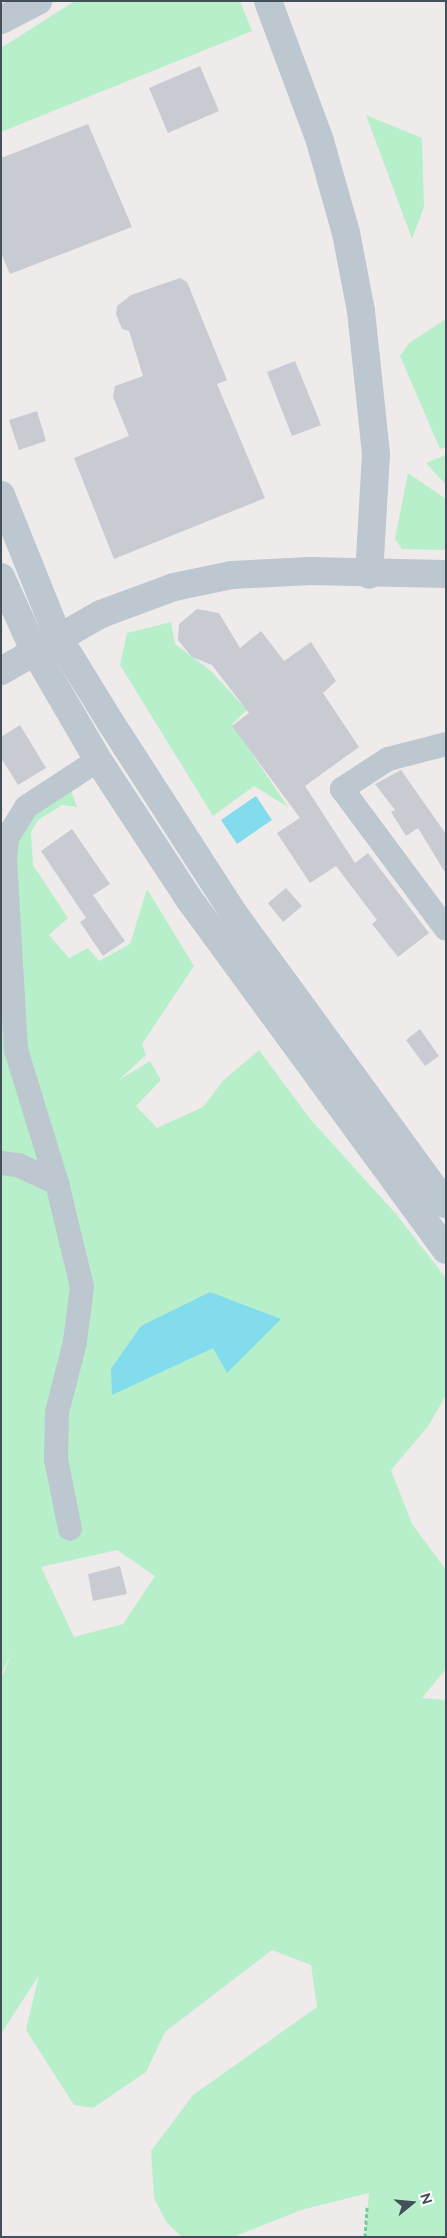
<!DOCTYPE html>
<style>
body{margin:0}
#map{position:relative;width:447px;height:2238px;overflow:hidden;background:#efebeb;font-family:Raleway,sans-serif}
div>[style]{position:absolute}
.green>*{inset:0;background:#b7efca}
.water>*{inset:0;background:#82dced}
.building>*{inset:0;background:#c8cbd1}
.path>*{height:3px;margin-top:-1.5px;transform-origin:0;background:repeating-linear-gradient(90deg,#6ecd9a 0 4px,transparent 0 6.5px)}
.minor>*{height:24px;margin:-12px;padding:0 12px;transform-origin:12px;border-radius:12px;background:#bcc7cf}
.tertiary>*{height:28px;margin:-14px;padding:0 14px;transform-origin:14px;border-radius:14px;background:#bcc7cf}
span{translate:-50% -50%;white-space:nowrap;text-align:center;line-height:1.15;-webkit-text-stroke:4px #fff;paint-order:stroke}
.frame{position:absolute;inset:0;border:2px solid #445059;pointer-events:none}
.north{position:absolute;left:387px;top:2178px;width:50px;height:50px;-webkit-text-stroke:4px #fff;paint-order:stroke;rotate:73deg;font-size:14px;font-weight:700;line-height:20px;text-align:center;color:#445059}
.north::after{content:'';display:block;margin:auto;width:18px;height:22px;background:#445059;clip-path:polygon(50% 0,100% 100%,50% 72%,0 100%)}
</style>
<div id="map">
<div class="green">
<i style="clip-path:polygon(75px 1px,240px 1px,252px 31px,1px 132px,1px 48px)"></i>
<i style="clip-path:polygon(366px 115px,422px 138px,424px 207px,412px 239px)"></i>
<i style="clip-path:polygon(446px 319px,446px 447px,440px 449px,400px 356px,409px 343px)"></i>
<i style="clip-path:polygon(446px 455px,446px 485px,426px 463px)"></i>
<i style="clip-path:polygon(408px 473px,446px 499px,446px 550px,402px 549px,395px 539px)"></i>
<i style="clip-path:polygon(171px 622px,175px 644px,210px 670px,247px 710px,232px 724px,288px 807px,254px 786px,213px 816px,120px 665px,127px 633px)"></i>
<i style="clip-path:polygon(evenodd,70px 788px,77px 807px,62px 805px,38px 820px,31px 832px,33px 865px,68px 918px,49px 935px,69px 958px,88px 948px,99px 961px,130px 944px,147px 889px,194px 966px,142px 1044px,146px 1055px,119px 1080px,150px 1061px,161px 1080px,136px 1106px,157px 1128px,203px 1107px,223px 1081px,259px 1050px,311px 1120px,396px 1214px,446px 1278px,446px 1395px,429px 1425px,391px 1470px,412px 1524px,446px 1570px,446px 1669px,422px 1698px,446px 1700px,446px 2237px,365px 2237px,369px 2193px,301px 2210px,233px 2237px,182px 2237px,166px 2222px,154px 2198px,151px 2151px,193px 2095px,317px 2007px,311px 1965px,272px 1950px,165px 2032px,146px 2072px,93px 2108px,74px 2105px,26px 2030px,39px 1975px,1px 2034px,1px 1678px,13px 1651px,1px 1674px,1px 848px,12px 847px,17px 822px,70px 788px,117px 1550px,155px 1576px,123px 1624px,74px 1637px,41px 1567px,117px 1550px)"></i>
</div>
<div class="water">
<i style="clip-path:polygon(256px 796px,272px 820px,237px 844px,221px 820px)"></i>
<i style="clip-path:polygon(210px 1292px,281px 1319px,227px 1373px,213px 1348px,112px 1395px,111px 1369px,141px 1326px)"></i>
</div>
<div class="building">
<i style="clip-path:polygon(200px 66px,219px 111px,168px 133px,149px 88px)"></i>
<i style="clip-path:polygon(88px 124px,132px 227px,10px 274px,1px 253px,1px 158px)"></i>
<i style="clip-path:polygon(180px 278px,187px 282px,227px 380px,217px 384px,265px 498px,114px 559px,74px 458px,129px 436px,113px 397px,115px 386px,143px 376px,129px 331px,122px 329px,116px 314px,117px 306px,131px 295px)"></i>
<i style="clip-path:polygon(295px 361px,321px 425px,292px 436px,267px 372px)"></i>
<i style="clip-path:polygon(37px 411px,46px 441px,19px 450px,9px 420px)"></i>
<i style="clip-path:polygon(197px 609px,219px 613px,240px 648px,261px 631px,284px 661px,311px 642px,336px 681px,323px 693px,359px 747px,305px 786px,355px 863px,368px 853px,429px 933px,398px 957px,372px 924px,377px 920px,336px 866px,310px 883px,277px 833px,300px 818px,232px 726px,249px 713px,212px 665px,192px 657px,178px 640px,179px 624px)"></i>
<i style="clip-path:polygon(20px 725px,46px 768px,18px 785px,1px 758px,1px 737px)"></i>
<i style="clip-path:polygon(401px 770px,446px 834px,446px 874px,418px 828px,406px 836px,391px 812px,395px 810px,375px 784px)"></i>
<i style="clip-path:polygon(72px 829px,110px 884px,93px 895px,125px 941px,103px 956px,80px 922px,86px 918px,41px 851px)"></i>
<i style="clip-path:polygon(286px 888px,302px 906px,283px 922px,268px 903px)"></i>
<i style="clip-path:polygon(420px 1029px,439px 1056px,425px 1066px,406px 1040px)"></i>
<i style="clip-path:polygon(120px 1566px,127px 1594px,93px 1601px,88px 1574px)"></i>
</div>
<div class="path">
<i style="left:147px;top:2237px;width:17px"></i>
<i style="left:365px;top:2237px;width:32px;rotate:-86deg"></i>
</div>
<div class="minor">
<i style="left:446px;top:744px;width:60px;rotate:165.5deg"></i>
<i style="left:388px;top:759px;width:55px;rotate:146.9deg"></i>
<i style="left:342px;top:789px;width:174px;rotate:53.4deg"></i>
<i style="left:1px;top:1163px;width:17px;rotate:7deg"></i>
<i style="left:18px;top:1165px;width:43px;rotate:24.8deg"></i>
<i style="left:57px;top:1183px;width:107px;rotate:76.5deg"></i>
<i style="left:82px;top:1287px;width:55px;rotate:97.3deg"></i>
<i style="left:75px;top:1342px;width:72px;rotate:104.4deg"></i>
<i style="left:57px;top:1412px;width:47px;rotate:91.2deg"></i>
<i style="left:56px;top:1459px;width:71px;rotate:78.7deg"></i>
<i style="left:57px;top:1183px;width:139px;rotate:-107.1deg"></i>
<i style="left:16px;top:1050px;width:192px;rotate:-93.3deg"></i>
<i style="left:5px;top:858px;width:20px;rotate:-84deg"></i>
<i style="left:7px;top:838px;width:36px;rotate:-58deg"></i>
<i style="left:26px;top:807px;width:86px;rotate:-33.1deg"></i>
</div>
<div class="tertiary">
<i style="left:268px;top:1px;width:149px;rotate:69.6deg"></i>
<i style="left:320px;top:141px;width:96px;rotate:74.2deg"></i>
<i style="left:346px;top:233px;width:79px;rotate:79.1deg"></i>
<i style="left:361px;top:311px;width:144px;rotate:84deg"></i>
<i style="left:376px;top:454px;width:121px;rotate:93.3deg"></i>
<i style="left:1px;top:20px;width:42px;rotate:-27.2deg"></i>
<i style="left:1px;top:495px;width:153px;rotate:68.1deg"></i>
<i style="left:58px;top:637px;width:101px;rotate:58.4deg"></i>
<i style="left:111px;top:723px;width:224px;rotate:57.2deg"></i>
<i style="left:232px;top:911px;width:363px;rotate:53.9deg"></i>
<i style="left:1px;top:577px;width:80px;rotate:65.7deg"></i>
<i style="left:34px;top:650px;width:127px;rotate:59.8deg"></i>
<i style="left:98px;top:760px;width:166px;rotate:56.8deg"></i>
<i style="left:189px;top:899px;width:435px;rotate:53.8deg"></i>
<i style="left:1px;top:671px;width:115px;rotate:-29.7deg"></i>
<i style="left:101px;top:614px;width:78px;rotate:-20.3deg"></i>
<i style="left:174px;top:587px;width:59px;rotate:-11.7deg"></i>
<i style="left:232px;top:575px;width:78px;rotate:-2.9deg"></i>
<i style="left:310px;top:571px;width:136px;rotate:1.3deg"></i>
</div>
<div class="frame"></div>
<div class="north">N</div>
</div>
